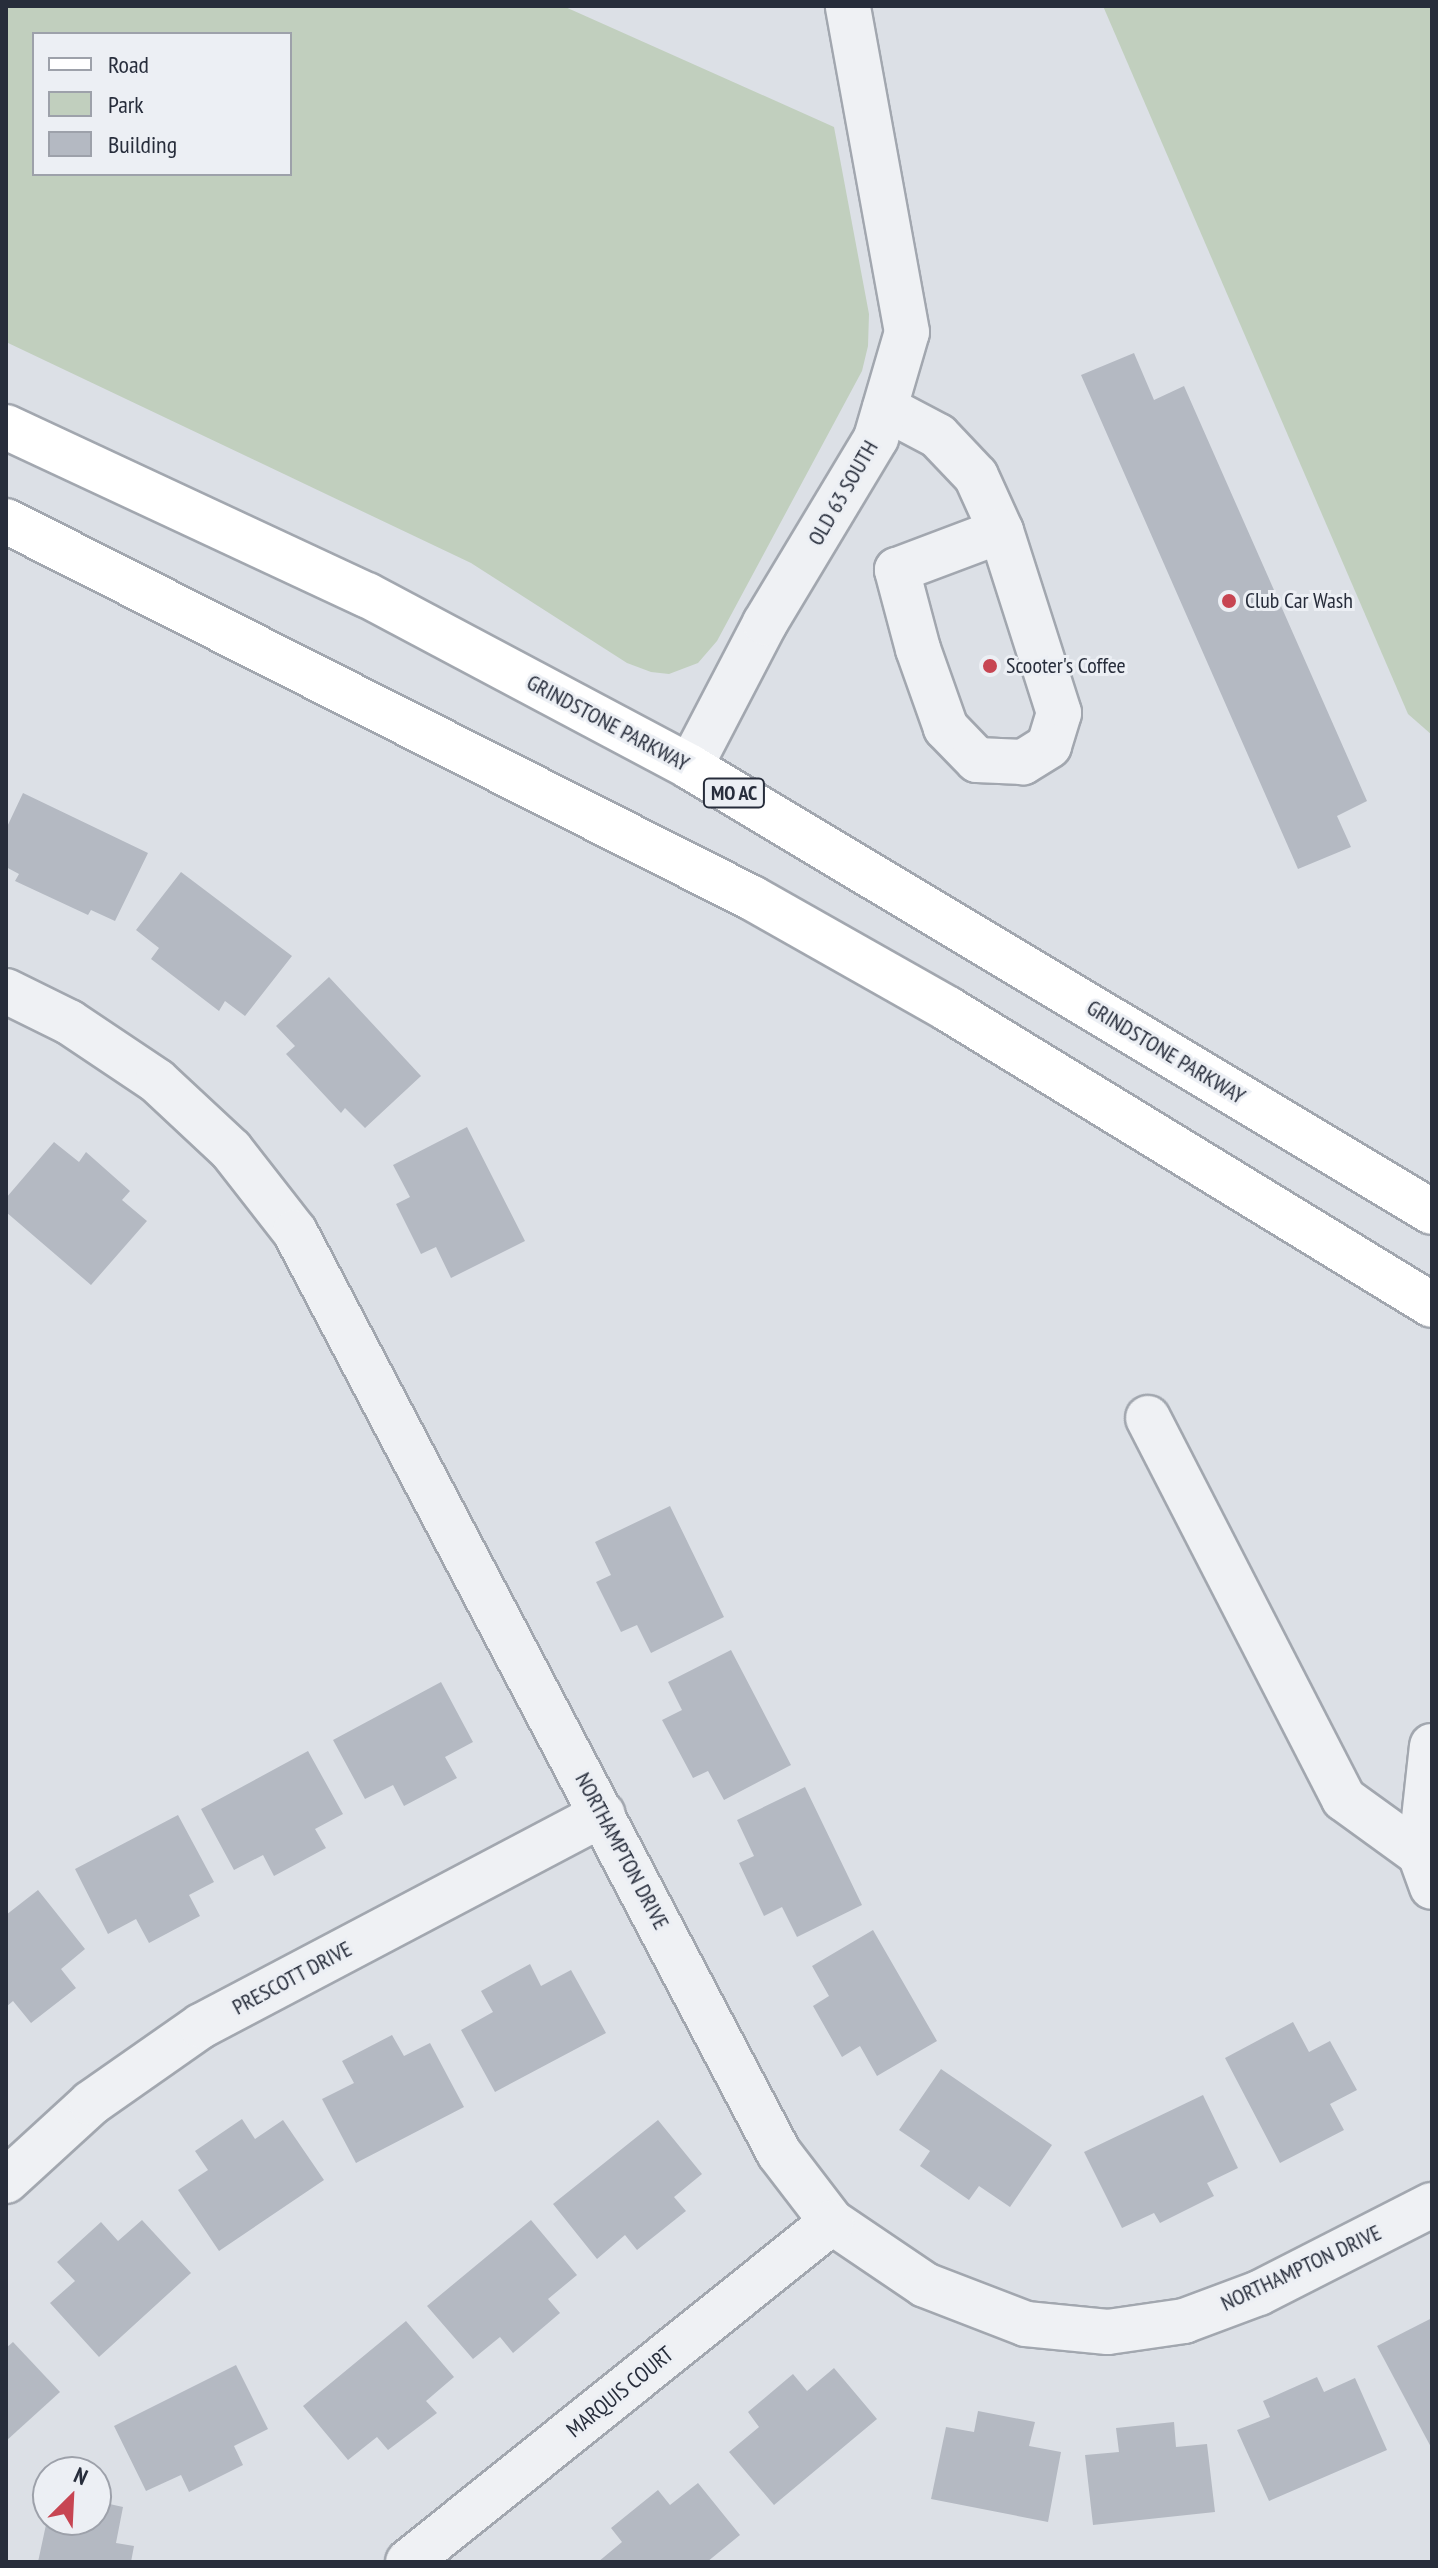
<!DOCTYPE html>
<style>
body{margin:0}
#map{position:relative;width:1438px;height:2568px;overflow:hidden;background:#dce0e6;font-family:"PT Sans Narrow",sans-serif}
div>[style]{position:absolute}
.green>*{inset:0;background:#c1cfbe}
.building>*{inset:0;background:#b4b9c2}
.roads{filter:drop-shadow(2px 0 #a2a7af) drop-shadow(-2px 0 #a2a7af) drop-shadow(0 2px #a2a7af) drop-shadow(0 -2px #a2a7af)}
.minor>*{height:44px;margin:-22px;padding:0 22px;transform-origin:22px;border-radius:22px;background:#eff1f4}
.major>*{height:44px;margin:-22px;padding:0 22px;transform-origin:22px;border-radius:22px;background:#fff}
.dots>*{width:22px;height:22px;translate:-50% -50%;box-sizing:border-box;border:4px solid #eceff4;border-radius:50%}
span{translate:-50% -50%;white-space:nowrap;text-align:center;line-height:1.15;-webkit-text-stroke:6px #eceff4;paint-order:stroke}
.shield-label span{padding:2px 6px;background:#eceff4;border:2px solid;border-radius:6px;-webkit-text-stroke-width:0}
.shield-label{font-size:20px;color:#272d3b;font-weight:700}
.street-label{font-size:22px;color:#272d3b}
.poi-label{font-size:22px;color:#272d3b}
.left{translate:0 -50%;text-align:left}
.frame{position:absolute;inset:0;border:8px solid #272d3b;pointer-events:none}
.legend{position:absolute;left:32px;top:32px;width:260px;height:144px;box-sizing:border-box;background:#eceff4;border:2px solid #9da1aa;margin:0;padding:10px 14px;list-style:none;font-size:24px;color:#272d3b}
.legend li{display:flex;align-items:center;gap:16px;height:40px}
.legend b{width:40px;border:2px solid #9da1aa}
.north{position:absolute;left:32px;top:2456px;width:80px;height:80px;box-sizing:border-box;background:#eceff4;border:2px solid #9da1aa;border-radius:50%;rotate:24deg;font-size:22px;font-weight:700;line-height:32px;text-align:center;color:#272d3b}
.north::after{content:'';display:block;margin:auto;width:28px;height:36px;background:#c74552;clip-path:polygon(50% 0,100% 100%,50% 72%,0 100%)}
</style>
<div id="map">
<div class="green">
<i style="clip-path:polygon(evenodd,6px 6px,563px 6px,834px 127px,869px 314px,868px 346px,862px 371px,717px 641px,698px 663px,669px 674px,651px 672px,627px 663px,471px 563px,6px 342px,6px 6px,34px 34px,290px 34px,290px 174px,34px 174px,34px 34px)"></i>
<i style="clip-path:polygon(1103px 6px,1432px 6px,1432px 735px,1408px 714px)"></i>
</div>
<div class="building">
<i style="clip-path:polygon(1134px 353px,1154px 400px,1184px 386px,1367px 801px,1337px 816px,1351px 847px,1298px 869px,1081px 375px)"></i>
<i style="clip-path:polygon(23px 793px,148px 853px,115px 921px,91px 910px,88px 915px,15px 881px,19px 874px,6px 867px,6px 829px)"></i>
<i style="clip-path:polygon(181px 872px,292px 956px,245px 1016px,225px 1001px,219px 1011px,151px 959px,159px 948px,136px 930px)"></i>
<i style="clip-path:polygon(329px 977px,421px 1076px,365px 1128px,345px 1108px,341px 1113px,286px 1054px,295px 1046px,276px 1026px)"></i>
<i style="clip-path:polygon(467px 1127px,525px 1241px,451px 1278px,436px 1247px,421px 1254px,396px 1204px,410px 1197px,393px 1165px)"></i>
<i style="clip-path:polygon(54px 1142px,79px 1162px,86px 1152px,130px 1191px,122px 1200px,147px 1221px,91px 1285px,6px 1212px,6px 1198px)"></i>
<i style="clip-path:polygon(670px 1506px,724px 1617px,651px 1653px,637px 1625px,621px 1632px,596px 1582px,611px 1575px,595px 1542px)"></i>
<i style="clip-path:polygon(731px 1650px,791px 1765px,724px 1800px,708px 1771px,693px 1778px,662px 1720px,682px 1710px,668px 1682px)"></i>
<i style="clip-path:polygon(441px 1682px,473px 1742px,445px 1757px,457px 1778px,404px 1806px,393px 1785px,365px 1799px,333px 1740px)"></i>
<i style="clip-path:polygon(308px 1751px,343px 1814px,315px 1829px,326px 1848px,274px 1876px,263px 1855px,234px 1870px,201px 1809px)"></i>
<i style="clip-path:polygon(805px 1787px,862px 1905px,797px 1937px,782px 1907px,764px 1916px,739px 1863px,754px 1856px,737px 1820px)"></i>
<i style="clip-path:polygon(178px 1815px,214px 1882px,189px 1895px,200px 1916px,149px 1943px,136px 1919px,108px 1934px,75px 1869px)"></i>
<i style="clip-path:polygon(38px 1890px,85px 1949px,61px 1969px,76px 1988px,31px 2023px,13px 2001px,6px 2007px,6px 1915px)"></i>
<i style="clip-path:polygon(873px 1930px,937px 2041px,877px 2076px,860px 2046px,842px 2057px,813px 2006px,829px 1996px,812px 1966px)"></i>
<i style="clip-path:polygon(530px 1964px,541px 1986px,571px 1970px,606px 2033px,495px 2092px,461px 2030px,493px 2012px,481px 1991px)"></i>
<i style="clip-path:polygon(1293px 2022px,1309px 2052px,1330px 2041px,1357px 2090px,1330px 2104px,1344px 2130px,1280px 2163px,1225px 2058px)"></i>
<i style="clip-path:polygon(392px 2035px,404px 2056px,430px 2043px,464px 2107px,356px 2163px,322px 2099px,354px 2083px,342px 2061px)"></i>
<i style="clip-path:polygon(941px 2069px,1052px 2145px,1010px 2207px,979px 2186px,969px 2200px,920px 2166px,930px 2151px,899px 2130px)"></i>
<i style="clip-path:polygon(1203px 2095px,1238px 2168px,1207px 2183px,1214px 2196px,1160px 2223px,1154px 2213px,1122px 2228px,1084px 2152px)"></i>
<i style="clip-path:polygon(242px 2119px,255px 2139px,283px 2120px,324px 2180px,219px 2251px,178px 2190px,208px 2170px,195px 2151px)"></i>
<i style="clip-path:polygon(658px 2120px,702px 2174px,674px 2197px,686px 2211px,637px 2250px,625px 2235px,597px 2259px,553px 2204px)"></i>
<i style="clip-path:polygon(142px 2220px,191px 2273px,99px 2357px,50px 2303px,75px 2281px,57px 2262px,101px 2222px,118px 2241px)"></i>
<i style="clip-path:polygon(531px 2220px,577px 2275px,548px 2299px,560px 2313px,513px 2353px,500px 2337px,473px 2359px,427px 2306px)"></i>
<i style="clip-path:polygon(1432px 2318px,1432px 2449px,1377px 2346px)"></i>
<i style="clip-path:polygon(406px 2321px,454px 2377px,426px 2401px,437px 2413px,388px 2450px,377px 2437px,348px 2460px,303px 2406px)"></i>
<i style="clip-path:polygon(13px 2342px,60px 2392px,6px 2441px,6px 2348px)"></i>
<i style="clip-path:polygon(236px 2365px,268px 2429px,234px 2446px,243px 2465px,189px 2492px,181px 2475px,146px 2491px,114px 2426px)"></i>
<i style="clip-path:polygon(834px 2368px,877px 2419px,774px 2505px,729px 2452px,759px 2427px,748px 2412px,793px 2374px,807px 2391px)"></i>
<i style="clip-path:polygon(1317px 2377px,1324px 2392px,1355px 2378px,1387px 2450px,1269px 2501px,1237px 2430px,1270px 2417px,1263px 2401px)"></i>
<i style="clip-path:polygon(978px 2411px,1035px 2422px,1029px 2446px,1061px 2452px,1048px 2522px,931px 2499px,946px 2427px,974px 2432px)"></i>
<i style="clip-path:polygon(1174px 2422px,1176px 2447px,1207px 2444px,1215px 2512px,1093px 2525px,1085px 2455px,1119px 2452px,1116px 2428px)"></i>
<i style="clip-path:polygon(698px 2483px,740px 2535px,707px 2562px,598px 2562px,622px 2542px,611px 2528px,658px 2490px,670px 2505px)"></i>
<i style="clip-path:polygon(96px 2501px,123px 2507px,116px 2543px,134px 2546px,131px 2562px,38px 2562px,47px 2520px,96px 2520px)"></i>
</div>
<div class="roads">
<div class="minor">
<i style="left:885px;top:408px;width:60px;rotate:27.8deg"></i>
<i style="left:938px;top:436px;width:55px;rotate:46.5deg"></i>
<i style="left:976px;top:476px;width:60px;rotate:65.6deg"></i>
<i style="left:1001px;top:531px;width:191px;rotate:72.3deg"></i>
<i style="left:1059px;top:713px;width:34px;rotate:107deg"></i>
<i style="left:1049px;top:746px;width:31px;rotate:148deg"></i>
<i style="left:1023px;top:762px;width:46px;rotate:-177.5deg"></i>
<i style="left:977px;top:760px;width:45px;rotate:-134.1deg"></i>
<i style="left:946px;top:728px;width:84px;rotate:-109.5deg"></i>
<i style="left:918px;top:649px;width:82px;rotate:-104.9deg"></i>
<i style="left:897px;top:570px;width:111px;rotate:-20.6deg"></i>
<i style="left:690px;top:767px;width:162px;rotate:-62.5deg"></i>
<i style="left:765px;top:623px;width:216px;rotate:-59deg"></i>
<i style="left:876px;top:438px;width:110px;rotate:-73.7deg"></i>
<i style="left:907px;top:332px;width:331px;rotate:-100.3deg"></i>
<i style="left:6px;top:991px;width:70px;rotate:26.2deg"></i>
<i style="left:69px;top:1022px;width:106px;rotate:33.8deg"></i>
<i style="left:157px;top:1081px;width:101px;rotate:43deg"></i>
<i style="left:231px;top:1150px;width:104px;rotate:52deg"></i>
<i style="left:295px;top:1232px;width:1040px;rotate:62.28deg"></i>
<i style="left:779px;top:2153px;width:87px;rotate:52.5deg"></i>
<i style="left:832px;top:2222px;width:112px;rotate:34.1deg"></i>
<i style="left:925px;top:2285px;width:108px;rotate:21.1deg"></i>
<i style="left:1026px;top:2324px;width:82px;rotate:5.6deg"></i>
<i style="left:1108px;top:2332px;width:77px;rotate:-8.2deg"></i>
<i style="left:1184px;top:2321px;width:80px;rotate:-20.5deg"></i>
<i style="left:1259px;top:2293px;width:194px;rotate:-27deg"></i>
<i style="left:1148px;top:1418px;width:428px;rotate:62.8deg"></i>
<i style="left:1344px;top:1799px;width:94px;rotate:35.9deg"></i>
<i style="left:1432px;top:1746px;width:109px;rotate:96.3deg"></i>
<i style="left:1420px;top:1854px;width:35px;rotate:70deg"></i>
<i style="left:6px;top:2181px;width:115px;rotate:-42.5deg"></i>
<i style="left:91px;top:2103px;width:134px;rotate:-35deg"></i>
<i style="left:201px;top:2026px;width:454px;rotate:-27.8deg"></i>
<i style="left:408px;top:2562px;width:543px;rotate:-38.73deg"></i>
</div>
<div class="major">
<i style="left:6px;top:427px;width:398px;rotate:25deg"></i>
<i style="left:367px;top:595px;width:366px;rotate:28deg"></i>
<i style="left:690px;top:767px;width:865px;rotate:30.95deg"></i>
<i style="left:6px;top:521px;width:836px;rotate:26.81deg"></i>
<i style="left:752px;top:898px;width:225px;rotate:29.5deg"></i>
<i style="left:948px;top:1009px;width:567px;rotate:31.45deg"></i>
</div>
</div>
<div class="dots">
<i style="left:1229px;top:601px;background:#c74552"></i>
<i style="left:990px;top:666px;background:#c74552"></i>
</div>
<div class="shield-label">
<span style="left:734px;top:793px">MO AC</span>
</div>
<div class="street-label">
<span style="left:843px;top:493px;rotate:-60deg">OLD 63 SOUTH</span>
<span style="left:608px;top:723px;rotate:28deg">GRINDSTONE PARKWAY</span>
<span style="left:1166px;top:1052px;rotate:31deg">GRINDSTONE PARKWAY</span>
<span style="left:622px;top:1851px;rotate:62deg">NORTHAMPTON DRIVE</span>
<span style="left:292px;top:1978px;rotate:-28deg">PRESCOTT DRIVE</span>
<span style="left:1301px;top:2268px;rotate:-25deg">NORTHAMPTON DRIVE</span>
<span style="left:620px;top:2392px;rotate:-39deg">MARQUIS COURT</span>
</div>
<div class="poi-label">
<span class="left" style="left:1245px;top:601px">Club Car Wash</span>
<span class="left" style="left:1006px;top:666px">Scooter's Coffee</span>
</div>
<div class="frame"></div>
<ul class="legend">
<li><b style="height:10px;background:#fff"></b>Road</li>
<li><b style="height:22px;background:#c1cfbe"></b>Park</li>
<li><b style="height:22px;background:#b4b9c2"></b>Building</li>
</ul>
<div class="north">N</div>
</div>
